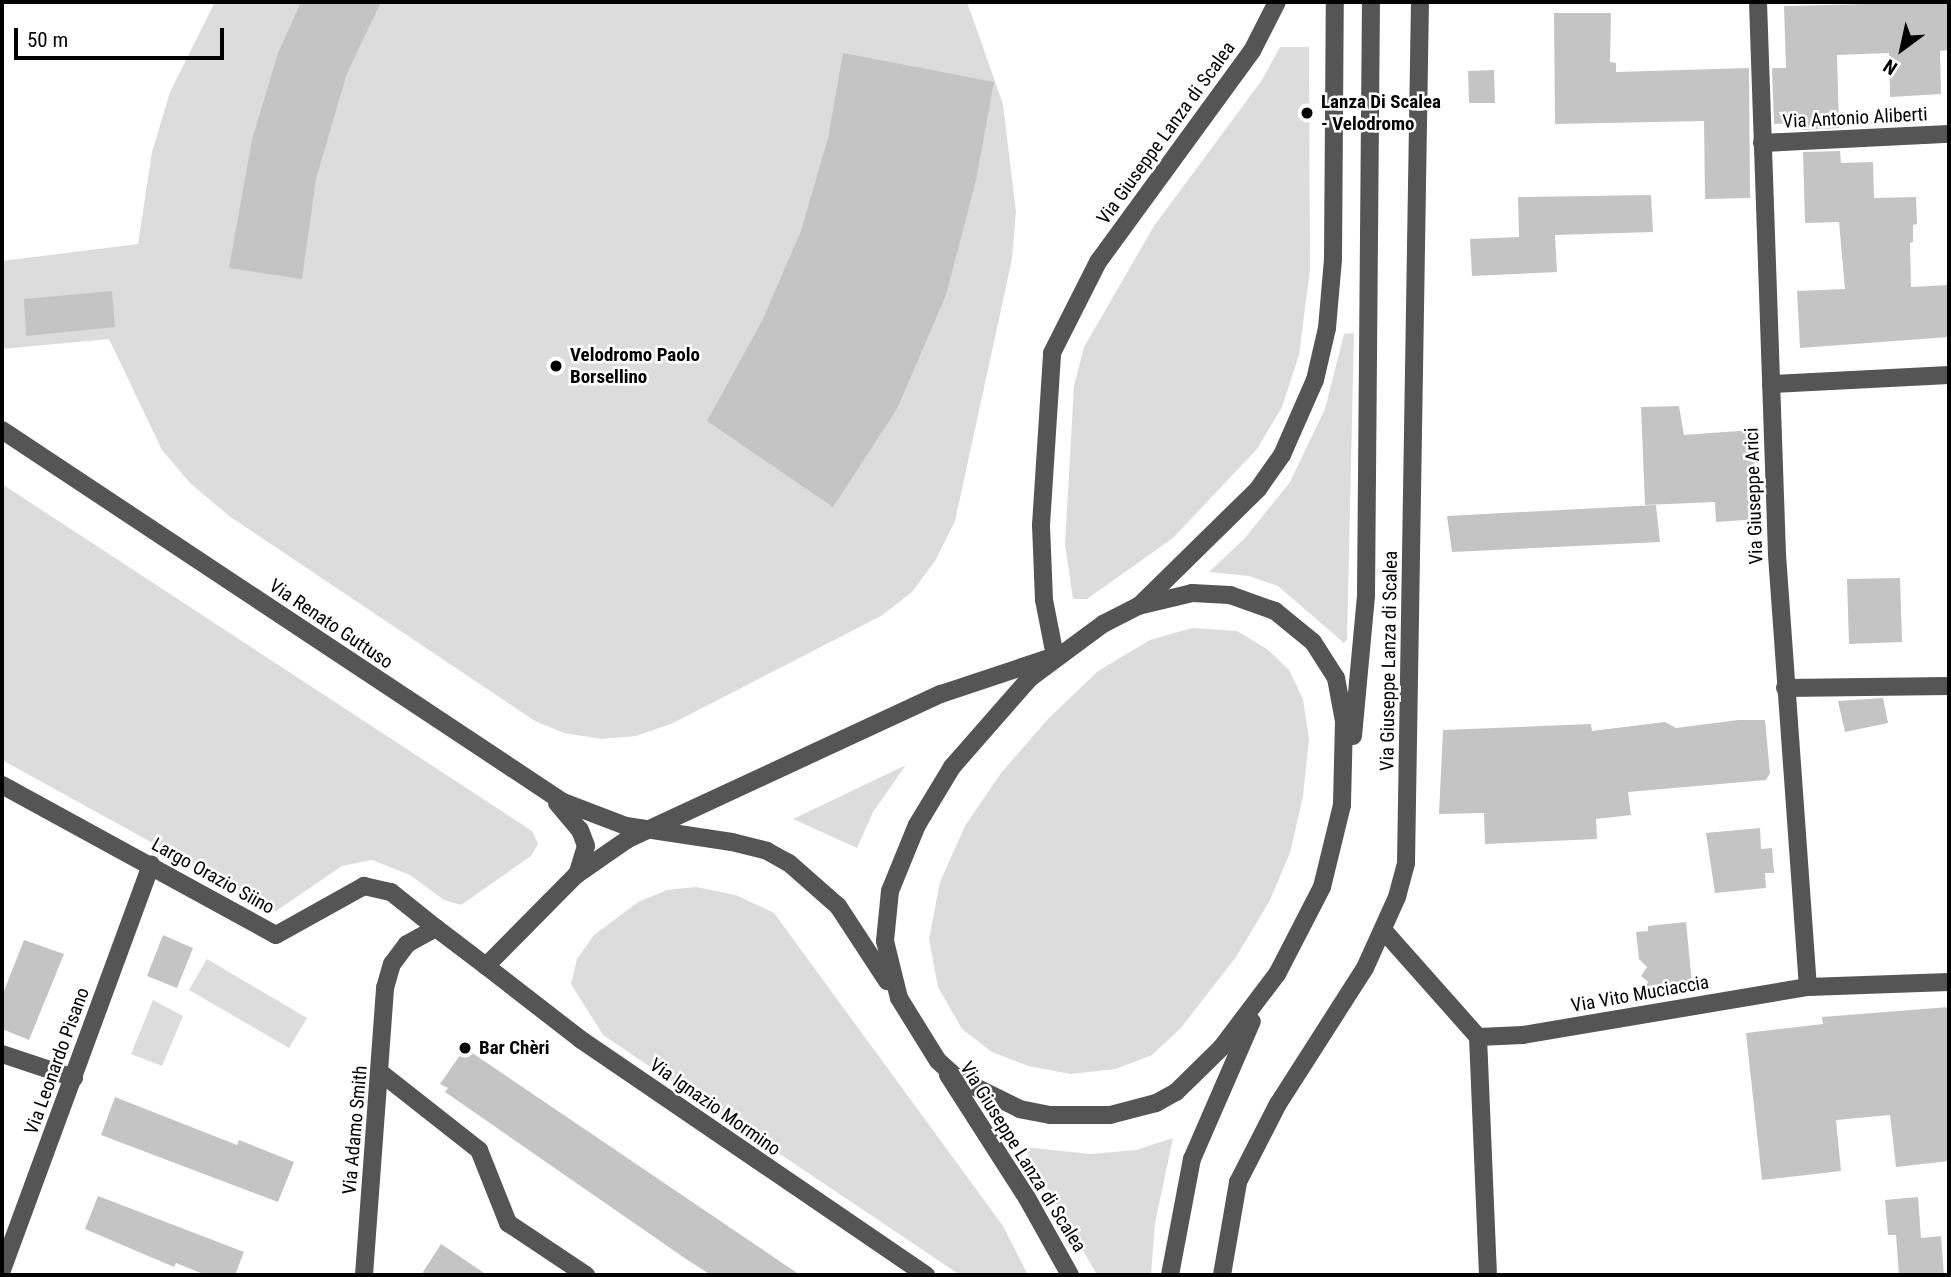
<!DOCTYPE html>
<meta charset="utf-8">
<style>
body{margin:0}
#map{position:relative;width:1951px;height:1277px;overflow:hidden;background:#fff;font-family:"Roboto Condensed",sans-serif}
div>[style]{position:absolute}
.green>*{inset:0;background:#dcdcdc}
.building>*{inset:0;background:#c4c4c4}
.minor>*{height:18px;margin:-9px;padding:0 9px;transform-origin:9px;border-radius:9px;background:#555}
.dots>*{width:19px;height:19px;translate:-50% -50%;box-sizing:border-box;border:4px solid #fff;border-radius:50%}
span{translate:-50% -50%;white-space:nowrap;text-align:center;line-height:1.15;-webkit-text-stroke:5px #fff;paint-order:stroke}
.poi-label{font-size:19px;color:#000;font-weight:700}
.left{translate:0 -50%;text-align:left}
.street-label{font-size:19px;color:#000}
.frame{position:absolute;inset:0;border:4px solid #000;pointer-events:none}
.north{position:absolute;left:1867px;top:14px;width:70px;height:70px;-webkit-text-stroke:5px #fff;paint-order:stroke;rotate:213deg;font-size:19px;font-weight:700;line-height:28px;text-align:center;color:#000}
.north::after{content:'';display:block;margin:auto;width:24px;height:32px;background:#000;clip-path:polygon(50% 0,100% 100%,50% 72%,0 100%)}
.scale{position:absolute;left:14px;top:28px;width:210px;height:32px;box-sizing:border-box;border:4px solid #000;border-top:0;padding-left:9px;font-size:21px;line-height:24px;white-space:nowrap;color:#000;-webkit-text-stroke:5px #fff;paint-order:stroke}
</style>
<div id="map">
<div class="green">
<i style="clip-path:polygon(215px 2px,967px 2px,1003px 104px,1016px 212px,1012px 259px,955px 521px,935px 561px,912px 592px,881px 616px,671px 724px,636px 736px,601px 739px,564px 733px,535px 721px,229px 516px,190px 483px,162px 450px,109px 339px,2px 349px,2px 261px,138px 244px,152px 152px,170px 92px)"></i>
<i style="clip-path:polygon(1280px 47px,1309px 47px,1310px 270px,1299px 355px,1282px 407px,1257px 449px,1173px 538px,1087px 599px,1073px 599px,1065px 544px,1074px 386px,1084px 347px,1154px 226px,1262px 80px)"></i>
<i style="clip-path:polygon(1354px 333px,1347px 639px,1344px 643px,1278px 586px,1249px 576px,1209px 572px,1245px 538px,1290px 482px,1325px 409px,1344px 334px)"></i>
<i style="clip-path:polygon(2px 484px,532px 831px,538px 844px,531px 856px,461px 905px,444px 900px,410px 875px,372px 860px,342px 866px,276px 911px,2px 760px)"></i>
<i style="clip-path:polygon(1192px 628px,1237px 631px,1267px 649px,1289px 670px,1303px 699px,1309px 739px,1303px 796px,1290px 853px,1269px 902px,1236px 957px,1180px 1029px,1152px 1055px,1116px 1069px,1071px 1074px,1028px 1066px,992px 1052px,962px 1029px,938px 987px,929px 939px,940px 882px,965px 826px,1001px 773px,1048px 719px,1098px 671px,1150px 640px)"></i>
<i style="clip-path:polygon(906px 765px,873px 812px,857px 848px,793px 819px)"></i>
<i style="clip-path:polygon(696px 887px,736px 895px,774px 913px,1003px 1226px,1028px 1275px,960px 1275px,603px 1035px,571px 984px,577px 959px,594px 935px,638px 902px,667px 890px)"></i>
<i style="clip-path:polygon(207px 959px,307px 1018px,289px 1048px,189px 990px)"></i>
<i style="clip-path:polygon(153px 1000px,183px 1016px,162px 1066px,131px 1054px)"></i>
<i style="clip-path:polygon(1173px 1138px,1155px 1223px,1151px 1275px,1097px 1275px,1024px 1147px,1091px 1154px,1136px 1150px)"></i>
</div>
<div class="building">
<i style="clip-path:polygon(301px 2px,381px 2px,347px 73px,316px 179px,302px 279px,229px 268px,252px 140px,278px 53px)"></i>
<i style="clip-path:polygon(1949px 2px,1949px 50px,1940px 51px,1941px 94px,1890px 97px,1889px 53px,1837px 55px,1839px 128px,1802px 130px,1802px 123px,1774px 124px,1772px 68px,1786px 68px,1784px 6px)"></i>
<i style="clip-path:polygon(1554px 13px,1611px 13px,1610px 62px,1616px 63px,1616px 72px,1749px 68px,1750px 198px,1705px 199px,1704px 121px,1555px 124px)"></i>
<i style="clip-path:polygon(843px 53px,994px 82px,976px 180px,946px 295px,897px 409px,833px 507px,707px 421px,762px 321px,801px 231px,828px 138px)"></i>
<i style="clip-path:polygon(1494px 70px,1495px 103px,1469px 103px,1468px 71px)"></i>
<i style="clip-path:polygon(1840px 151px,1841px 163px,1873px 162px,1874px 198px,1916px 197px,1917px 224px,1913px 225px,1913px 242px,1910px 243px,1911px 287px,1949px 285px,1949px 337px,1800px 348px,1797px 291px,1845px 289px,1839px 222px,1805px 223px,1803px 152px)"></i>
<i style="clip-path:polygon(1651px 195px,1653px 232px,1555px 235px,1557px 272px,1472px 276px,1470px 239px,1519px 237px,1518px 197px)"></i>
<i style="clip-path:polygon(112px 291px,115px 327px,26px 336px,24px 299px)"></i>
<i style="clip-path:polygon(1679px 406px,1684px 435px,1752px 430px,1758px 519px,1716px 522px,1715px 502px,1645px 505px,1641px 407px)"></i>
<i style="clip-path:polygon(1656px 505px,1660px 542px,1452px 552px,1447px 516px)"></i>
<i style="clip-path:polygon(1900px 578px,1902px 642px,1849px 644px,1847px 579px)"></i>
<i style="clip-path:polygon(1883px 698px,1888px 723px,1845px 732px,1838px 701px)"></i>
<i style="clip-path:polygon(1738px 720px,1765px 720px,1770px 773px,1766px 780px,1628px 792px,1631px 815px,1596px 819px,1597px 839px,1485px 844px,1484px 813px,1439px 814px,1443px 730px,1591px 724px,1592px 731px,1665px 722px,1676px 728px)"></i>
<i style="clip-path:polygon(1760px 828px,1761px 849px,1772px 848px,1774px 873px,1765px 873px,1766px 888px,1715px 893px,1706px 833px)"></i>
<i style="clip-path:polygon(1686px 922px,1692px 984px,1678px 982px,1673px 989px,1644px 991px,1648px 982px,1641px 976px,1647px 967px,1639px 959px,1636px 932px,1648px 931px,1648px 926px)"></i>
<i style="clip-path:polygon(163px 935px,193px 948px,177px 988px,147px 976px)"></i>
<i style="clip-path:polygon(24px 940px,64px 954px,29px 1040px,2px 1029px,2px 996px)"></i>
<i style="clip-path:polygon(1949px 1007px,1949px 1161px,1896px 1167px,1890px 1115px,1836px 1120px,1841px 1171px,1762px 1180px,1746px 1033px,1823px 1024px,1822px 1017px)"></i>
<i style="clip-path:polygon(465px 1048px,800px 1275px,711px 1275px,686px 1259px,445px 1092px,448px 1088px,440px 1084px)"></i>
<i style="clip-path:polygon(115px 1097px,237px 1145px,239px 1140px,294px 1162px,278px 1202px,101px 1135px)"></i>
<i style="clip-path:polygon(98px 1196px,244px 1252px,235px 1275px,206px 1275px,176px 1263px,174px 1267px,85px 1229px)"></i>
<i style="clip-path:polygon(1918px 1197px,1921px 1238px,1941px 1236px,1944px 1275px,1899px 1275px,1896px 1235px,1888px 1235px,1885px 1200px)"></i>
<i style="clip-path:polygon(441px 1244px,453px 1252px,487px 1275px,421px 1275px)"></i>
</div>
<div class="minor">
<i style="left:1758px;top:2px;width:553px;rotate:88.03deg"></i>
<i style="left:1777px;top:555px;width:433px;rotate:85.9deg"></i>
<i style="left:1762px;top:143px;width:187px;rotate:-2.8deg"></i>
<i style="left:1771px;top:384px;width:178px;rotate:-2.9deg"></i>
<i style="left:2px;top:430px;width:673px;rotate:33.55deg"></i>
<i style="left:563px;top:802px;width:67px;rotate:20.9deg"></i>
<i style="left:626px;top:826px;width:107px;rotate:8.6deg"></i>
<i style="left:732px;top:842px;width:36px;rotate:14deg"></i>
<i style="left:767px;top:851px;width:25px;rotate:29deg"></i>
<i style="left:789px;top:863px;width:65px;rotate:41.3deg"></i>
<i style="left:838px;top:906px;width:90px;rotate:56.8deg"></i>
<i style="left:1192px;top:593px;width:38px;rotate:3deg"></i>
<i style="left:1230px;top:595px;width:48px;rotate:19.6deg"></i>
<i style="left:1275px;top:611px;width:49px;rotate:39.2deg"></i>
<i style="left:1313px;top:642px;width:43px;rotate:57.4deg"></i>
<i style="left:1336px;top:678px;width:44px;rotate:79.5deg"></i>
<i style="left:1344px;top:721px;width:84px;rotate:91.4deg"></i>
<i style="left:1342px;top:805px;width:84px;rotate:103.7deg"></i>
<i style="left:1322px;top:887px;width:98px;rotate:117.3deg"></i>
<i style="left:1277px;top:974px;width:93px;rotate:127.1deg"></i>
<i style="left:1221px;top:1048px;width:63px;rotate:135.6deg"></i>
<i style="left:1176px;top:1092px;width:23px;rotate:151deg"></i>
<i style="left:1156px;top:1103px;width:48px;rotate:165.4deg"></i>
<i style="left:1110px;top:1115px;width:60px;rotate:180deg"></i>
<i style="left:1050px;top:1115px;width:31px;rotate:-169deg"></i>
<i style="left:1020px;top:1109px;width:70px;rotate:-153.8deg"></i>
<i style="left:957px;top:1078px;width:25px;rotate:-138deg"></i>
<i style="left:938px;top:1061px;width:74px;rotate:-121.8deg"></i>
<i style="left:899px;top:998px;width:59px;rotate:-103.8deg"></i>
<i style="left:885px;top:941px;width:50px;rotate:-84.3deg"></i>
<i style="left:890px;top:891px;width:71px;rotate:-67.8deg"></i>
<i style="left:917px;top:825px;width:68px;rotate:-58.9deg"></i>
<i style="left:952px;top:767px;width:118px;rotate:-48.8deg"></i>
<i style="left:1030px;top:678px;width:91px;rotate:-36.5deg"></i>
<i style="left:1103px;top:624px;width:39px;rotate:-27deg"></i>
<i style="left:1138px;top:606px;width:56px;rotate:-13.5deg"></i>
<i style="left:1141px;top:604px;width:164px;rotate:-44.5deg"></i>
<i style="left:1258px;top:489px;width:42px;rotate:-54.8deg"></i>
<i style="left:1282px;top:455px;width:82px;rotate:-66.3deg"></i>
<i style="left:1315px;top:380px;width:53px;rotate:-77deg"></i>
<i style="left:1327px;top:328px;width:69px;rotate:-85deg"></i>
<i style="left:1333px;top:259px;width:257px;rotate:-89.6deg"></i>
<i style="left:1785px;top:688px;width:164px;rotate:-0.7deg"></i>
<i style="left:1353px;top:736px;width:142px;rotate:-84.7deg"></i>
<i style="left:1366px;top:595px;width:593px;rotate:-89.52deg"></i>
<i style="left:2px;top:785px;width:312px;rotate:28.7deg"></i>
<i style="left:276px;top:935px;width:101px;rotate:-29.1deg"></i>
<i style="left:364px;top:886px;width:28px;rotate:13deg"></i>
<i style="left:391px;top:892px;width:58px;rotate:38.7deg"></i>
<i style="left:557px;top:803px;width:35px;rotate:50deg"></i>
<i style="left:580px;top:830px;width:17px;rotate:69deg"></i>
<i style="left:586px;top:846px;width:27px;rotate:107deg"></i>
<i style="left:1384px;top:931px;width:142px;rotate:48.4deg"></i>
<i style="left:1478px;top:1037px;width:45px;rotate:-2.5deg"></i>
<i style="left:1523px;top:1035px;width:289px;rotate:-9.6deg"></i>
<i style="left:1808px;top:987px;width:141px;rotate:-2deg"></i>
<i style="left:486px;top:966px;width:119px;rotate:37.8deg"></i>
<i style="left:580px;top:1039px;width:419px;rotate:34.3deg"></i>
<i style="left:1478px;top:1037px;width:238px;rotate:87.6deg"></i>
<i style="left:2px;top:1054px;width:76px;rotate:18.4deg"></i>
<i style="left:381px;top:1073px;width:125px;rotate:38.2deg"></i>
<i style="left:479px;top:1150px;width:79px;rotate:68.3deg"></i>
<i style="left:508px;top:1223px;width:94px;rotate:33.7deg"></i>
<i style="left:948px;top:1075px;width:146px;rotate:57.3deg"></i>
<i style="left:1027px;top:1198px;width:88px;rotate:60.8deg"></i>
<i style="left:2px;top:1270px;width:432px;rotate:-69.8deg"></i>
<i style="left:364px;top:1275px;width:288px;rotate:-85.8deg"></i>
<i style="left:385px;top:988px;width:25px;rotate:-74deg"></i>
<i style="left:392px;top:964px;width:25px;rotate:-53deg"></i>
<i style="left:407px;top:944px;width:33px;rotate:-29deg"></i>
<i style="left:436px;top:928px;width:63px;rotate:37.2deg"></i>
<i style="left:486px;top:966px;width:128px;rotate:-45.3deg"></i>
<i style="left:576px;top:875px;width:63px;rotate:-34.7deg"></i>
<i style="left:628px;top:839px;width:345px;rotate:-24.9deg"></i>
<i style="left:941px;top:694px;width:120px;rotate:-18.4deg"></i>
<i style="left:1055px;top:656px;width:57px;rotate:-101.1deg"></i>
<i style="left:1044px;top:600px;width:75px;rotate:-92.3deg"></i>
<i style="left:1041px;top:525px;width:172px;rotate:-86.3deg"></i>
<i style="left:1052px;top:353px;width:102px;rotate:-63.2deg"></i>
<i style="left:1098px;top:262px;width:261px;rotate:-53.9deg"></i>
<i style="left:1252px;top:51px;width:55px;rotate:-63deg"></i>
<i style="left:1170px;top:1275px;width:118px;rotate:-79.3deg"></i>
<i style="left:1192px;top:1159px;width:150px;rotate:-66.5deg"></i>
<i style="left:1222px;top:1275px;width:94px;rotate:-80.2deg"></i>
<i style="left:1238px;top:1182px;width:88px;rotate:-62.9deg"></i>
<i style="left:1278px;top:1104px;width:161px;rotate:-57.4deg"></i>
<i style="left:1365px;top:968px;width:78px;rotate:-65.7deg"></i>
<i style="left:1397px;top:897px;width:35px;rotate:-75deg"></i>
<i style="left:1406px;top:863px;width:861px;rotate:-89.07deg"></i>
</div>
<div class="dots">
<i style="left:1307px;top:113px;background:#000"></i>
<i style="left:556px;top:366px;background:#000"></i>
<i style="left:465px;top:1048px;background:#000"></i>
</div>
<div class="poi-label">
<span class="left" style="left:1321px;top:113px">Lanza Di Scalea<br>- Velodromo</span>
<span class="left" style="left:570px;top:366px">Velodromo Paolo<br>Borsellino</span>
<span class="left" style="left:479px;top:1048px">Bar Chèri</span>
</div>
<div class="street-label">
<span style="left:1855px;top:118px;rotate:-3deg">Via Antonio Aliberti</span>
<span style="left:1166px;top:133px;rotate:-54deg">Via Giuseppe Lanza di Scalea</span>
<span style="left:1754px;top:496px;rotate:-92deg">Via Giuseppe Arici</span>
<span style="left:331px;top:624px;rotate:34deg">Via Renato Guttuso</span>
<span style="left:1389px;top:661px;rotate:-89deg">Via Giuseppe Lanza di Scalea</span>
<span style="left:213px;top:876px;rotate:29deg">Largo Orazio Siino</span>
<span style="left:1640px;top:994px;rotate:-10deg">Via Vito Muciaccia</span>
<span style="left:57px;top:1061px;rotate:-70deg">Via Leonardo Pisano</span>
<span style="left:715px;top:1107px;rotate:35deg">Via Ignazio Mormino</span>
<span style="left:355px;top:1130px;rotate:-85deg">Via Adamo Smith</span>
<span style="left:1023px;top:1157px;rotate:58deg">Via Giuseppe Lanza di Scalea</span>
</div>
<div class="frame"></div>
<div class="north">N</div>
<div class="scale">50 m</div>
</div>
